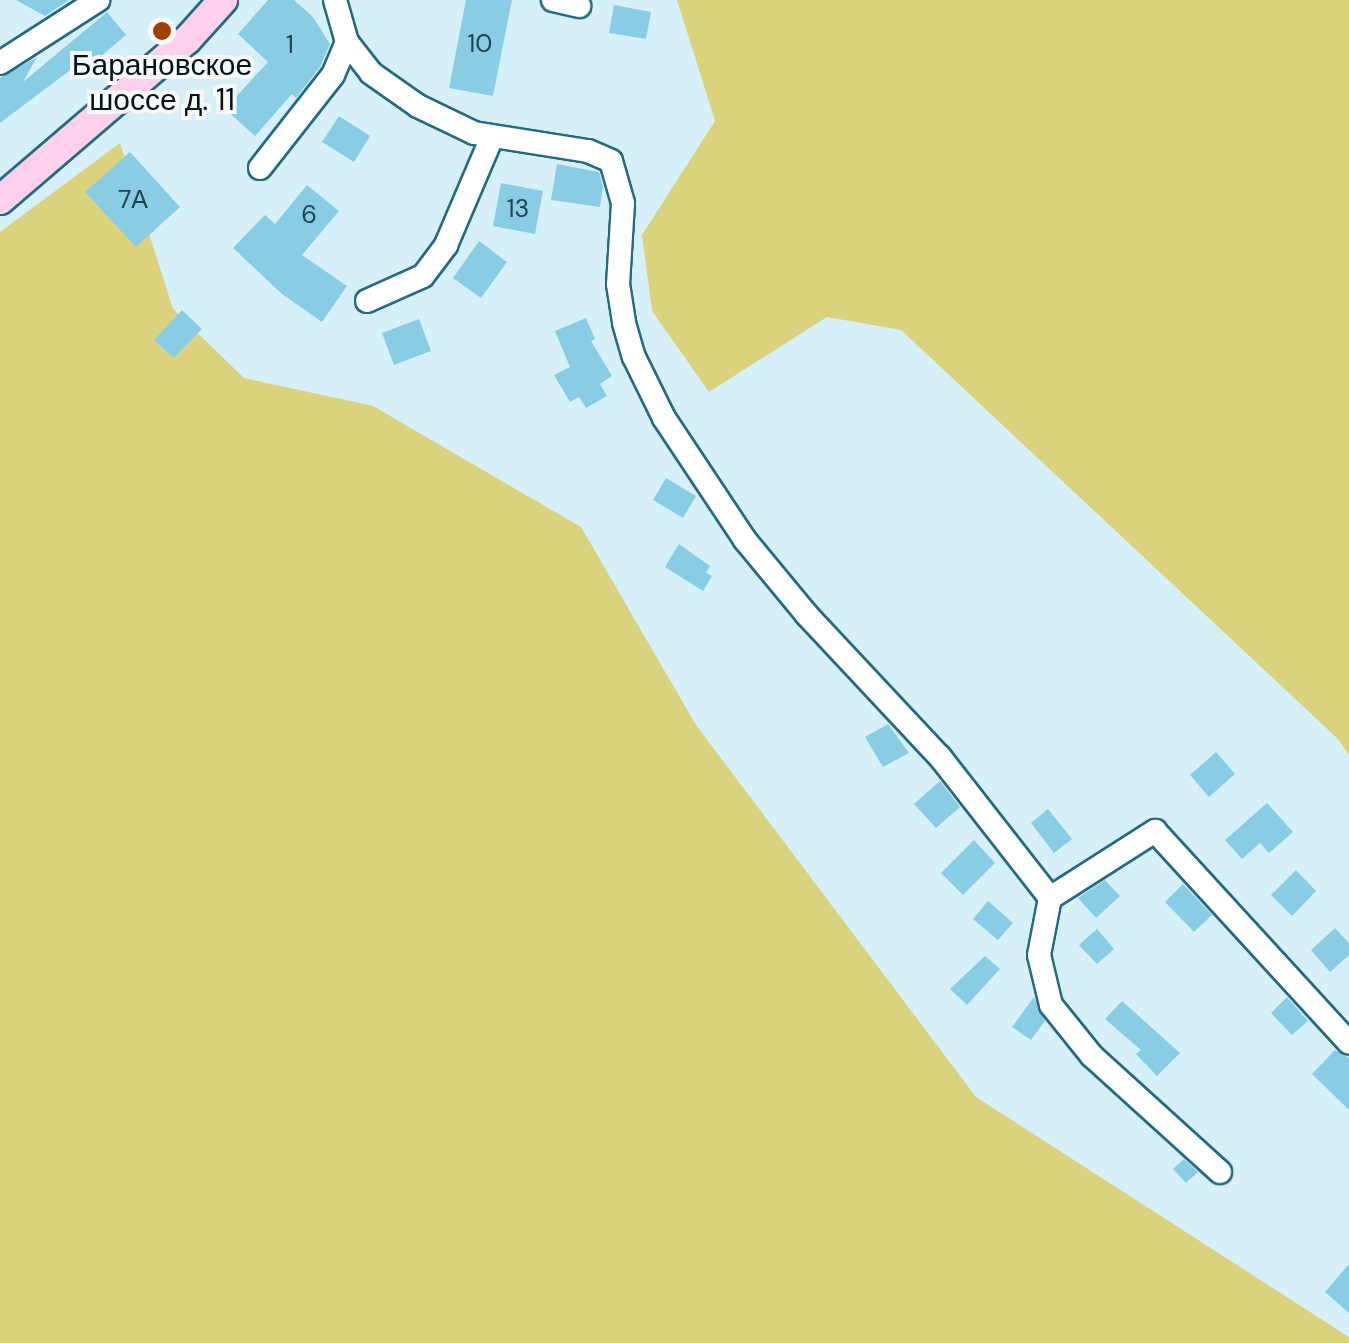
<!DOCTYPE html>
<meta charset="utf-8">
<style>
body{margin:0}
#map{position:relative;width:1349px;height:1343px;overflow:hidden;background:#d6f0fa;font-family:"DM Sans",sans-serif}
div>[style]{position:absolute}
.green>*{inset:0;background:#dbd27d}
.building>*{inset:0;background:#89cde5}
.roads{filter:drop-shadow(2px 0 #246a81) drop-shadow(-2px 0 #246a81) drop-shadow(0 2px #246a81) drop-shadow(0 -2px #246a81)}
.minor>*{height:22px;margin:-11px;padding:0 11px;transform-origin:11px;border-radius:11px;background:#fff}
.major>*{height:28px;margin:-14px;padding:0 14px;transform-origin:14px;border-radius:14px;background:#fdd1eb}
.dots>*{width:28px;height:28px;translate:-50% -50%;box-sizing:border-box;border:5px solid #f8f8f8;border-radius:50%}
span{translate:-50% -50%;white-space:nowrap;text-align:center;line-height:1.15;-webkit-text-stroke:8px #f8f8f8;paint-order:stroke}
.number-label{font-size:25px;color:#22424e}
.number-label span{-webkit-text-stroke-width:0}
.poi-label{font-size:30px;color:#00141c}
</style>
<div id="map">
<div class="green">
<i style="clip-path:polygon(677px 0,1349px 0,1349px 755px,1338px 739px,901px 330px,827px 317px,709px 392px,652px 311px,642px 235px,715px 121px)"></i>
<i style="clip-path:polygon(120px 143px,173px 309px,244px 378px,373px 406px,581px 527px,696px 725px,976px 1097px,1349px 1337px,1349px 1343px,0 1343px,0 232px)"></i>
</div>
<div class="building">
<i style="clip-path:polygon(16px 0,69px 0,45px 16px)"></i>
<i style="clip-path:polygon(268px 0,294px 0,313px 17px,330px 44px,320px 67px,296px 98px,292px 94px,255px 136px,225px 109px,268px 62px,238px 34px)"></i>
<i style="clip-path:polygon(466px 0,512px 0,493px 96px,449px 88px)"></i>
<i style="clip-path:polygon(614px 5px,651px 12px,646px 39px,609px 33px)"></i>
<i style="clip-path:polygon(107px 12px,126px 35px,94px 62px,89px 56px,0 123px,0 78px,37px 57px,23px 82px)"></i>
<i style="clip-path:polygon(339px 116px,370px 136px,354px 162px,322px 142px)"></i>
<i style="clip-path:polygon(130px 152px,180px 207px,136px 247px,85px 192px)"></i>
<i style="clip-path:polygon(557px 164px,599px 172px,603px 187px,600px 207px,551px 200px)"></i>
<i style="clip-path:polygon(501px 183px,543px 191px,535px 234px,493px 226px)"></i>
<i style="clip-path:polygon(307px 185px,339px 211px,302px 255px,347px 286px,322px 322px,282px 294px,233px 248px,265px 215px,275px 224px)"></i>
<i style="clip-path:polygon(479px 241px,507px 262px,481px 298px,453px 278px)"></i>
<i style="clip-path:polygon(182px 310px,202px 329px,174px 358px,154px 340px)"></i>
<i style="clip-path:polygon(586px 318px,595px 339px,591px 341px,612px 376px,600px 384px,607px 396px,586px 408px,579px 397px,570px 402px,554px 375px,570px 367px,555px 331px)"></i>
<i style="clip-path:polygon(419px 319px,431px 351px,394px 365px,382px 333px)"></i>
<i style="clip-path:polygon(666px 478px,696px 496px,683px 518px,653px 500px)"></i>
<i style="clip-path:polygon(679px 544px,710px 566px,706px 573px,712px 576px,703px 591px,665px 567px)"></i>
<i style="clip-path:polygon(888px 724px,909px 753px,883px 767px,865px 737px)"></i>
<i style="clip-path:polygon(1216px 752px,1235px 774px,1209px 797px,1190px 775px)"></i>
<i style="clip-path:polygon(940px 781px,960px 807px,936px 828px,914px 804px)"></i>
<i style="clip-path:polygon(1267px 803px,1293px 832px,1269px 853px,1260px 843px,1242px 859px,1225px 840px)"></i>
<i style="clip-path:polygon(1048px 809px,1072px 839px,1054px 853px,1031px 823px)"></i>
<i style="clip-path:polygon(974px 840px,995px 863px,963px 895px,941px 873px)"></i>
<i style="clip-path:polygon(1296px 870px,1316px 891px,1292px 916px,1271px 895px)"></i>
<i style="clip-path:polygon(1105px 880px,1120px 896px,1096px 918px,1078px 898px)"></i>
<i style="clip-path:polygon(1183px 884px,1212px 915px,1194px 932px,1165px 902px)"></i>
<i style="clip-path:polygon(988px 901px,1013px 923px,998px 940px,973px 919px)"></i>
<i style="clip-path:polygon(1335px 928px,1349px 943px,1349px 955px,1330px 972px,1311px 950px)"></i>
<i style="clip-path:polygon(1097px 929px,1114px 949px,1097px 964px,1079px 945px)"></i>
<i style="clip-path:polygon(985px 956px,1000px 969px,967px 1005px,950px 989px)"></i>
<i style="clip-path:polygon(1034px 997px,1045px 1021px,1031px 1040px,1012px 1027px)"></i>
<i style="clip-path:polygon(1287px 997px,1308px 1021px,1292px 1035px,1271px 1013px)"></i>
<i style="clip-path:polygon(1122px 1001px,1180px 1053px,1157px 1076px,1136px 1054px,1141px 1050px,1105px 1019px)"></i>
<i style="clip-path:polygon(1335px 1050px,1349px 1058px,1349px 1110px,1312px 1074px)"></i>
<i style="clip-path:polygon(1184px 1159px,1198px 1172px,1186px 1183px,1173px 1169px)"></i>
<i style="clip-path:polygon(1349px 1264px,1349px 1313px,1325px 1292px)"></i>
</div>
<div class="roads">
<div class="minor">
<i style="left:335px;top:0;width:44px;rotate:74.1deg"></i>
<i style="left:347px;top:42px;width:39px;rotate:52deg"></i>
<i style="left:371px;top:73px;width:57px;rotate:35.1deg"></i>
<i style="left:418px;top:106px;width:62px;rotate:25.7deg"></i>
<i style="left:474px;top:133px;width:115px;rotate:9deg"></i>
<i style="left:588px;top:151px;width:25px;rotate:23deg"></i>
<i style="left:611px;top:161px;width:44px;rotate:74.1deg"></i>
<i style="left:623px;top:203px;width:81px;rotate:93.5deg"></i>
<i style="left:618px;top:284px;width:39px;rotate:81deg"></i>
<i style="left:624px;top:323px;width:35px;rotate:74deg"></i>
<i style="left:634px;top:357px;width:68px;rotate:63.8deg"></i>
<i style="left:664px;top:418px;width:146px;rotate:56.4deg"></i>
<i style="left:745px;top:540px;width:97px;rotate:50.4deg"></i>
<i style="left:807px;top:615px;width:195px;rotate:46.9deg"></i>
<i style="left:940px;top:757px;width:179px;rotate:52deg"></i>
<i style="left:553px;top:0;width:27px;rotate:13deg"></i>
<i style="left:0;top:63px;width:117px;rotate:-32.7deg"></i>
<i style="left:260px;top:168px;width:118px;rotate:-51.9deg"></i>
<i style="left:333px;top:75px;width:36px;rotate:-67deg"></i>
<i style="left:367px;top:301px;width:61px;rotate:-24.1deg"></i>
<i style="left:423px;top:276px;width:39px;rotate:-53deg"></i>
<i style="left:446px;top:245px;width:117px;rotate:-66.9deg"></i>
<i style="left:1220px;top:1172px;width:173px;rotate:-137.8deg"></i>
<i style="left:1092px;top:1056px;width:65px;rotate:-128.8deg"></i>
<i style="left:1051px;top:1005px;width:51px;rotate:-103.5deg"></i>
<i style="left:1039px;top:955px;width:58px;rotate:-79.1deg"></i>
<i style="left:1050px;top:898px;width:125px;rotate:-32.5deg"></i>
<i style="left:1155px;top:831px;width:287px;rotate:47.5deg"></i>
</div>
<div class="major">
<i style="left:0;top:200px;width:246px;rotate:-40.6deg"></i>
<i style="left:187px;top:40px;width:54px;rotate:-48deg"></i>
</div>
</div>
<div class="dots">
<i style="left:162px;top:31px;background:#a13e04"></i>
</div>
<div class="number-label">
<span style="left:480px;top:44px">10</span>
<span style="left:290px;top:45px">1</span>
<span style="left:133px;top:200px">7А</span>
<span style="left:518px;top:209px">13</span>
<span style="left:309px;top:215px">6</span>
</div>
<div class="poi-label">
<span style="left:162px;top:82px">Барановское<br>шоссе д. 11</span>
</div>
</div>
